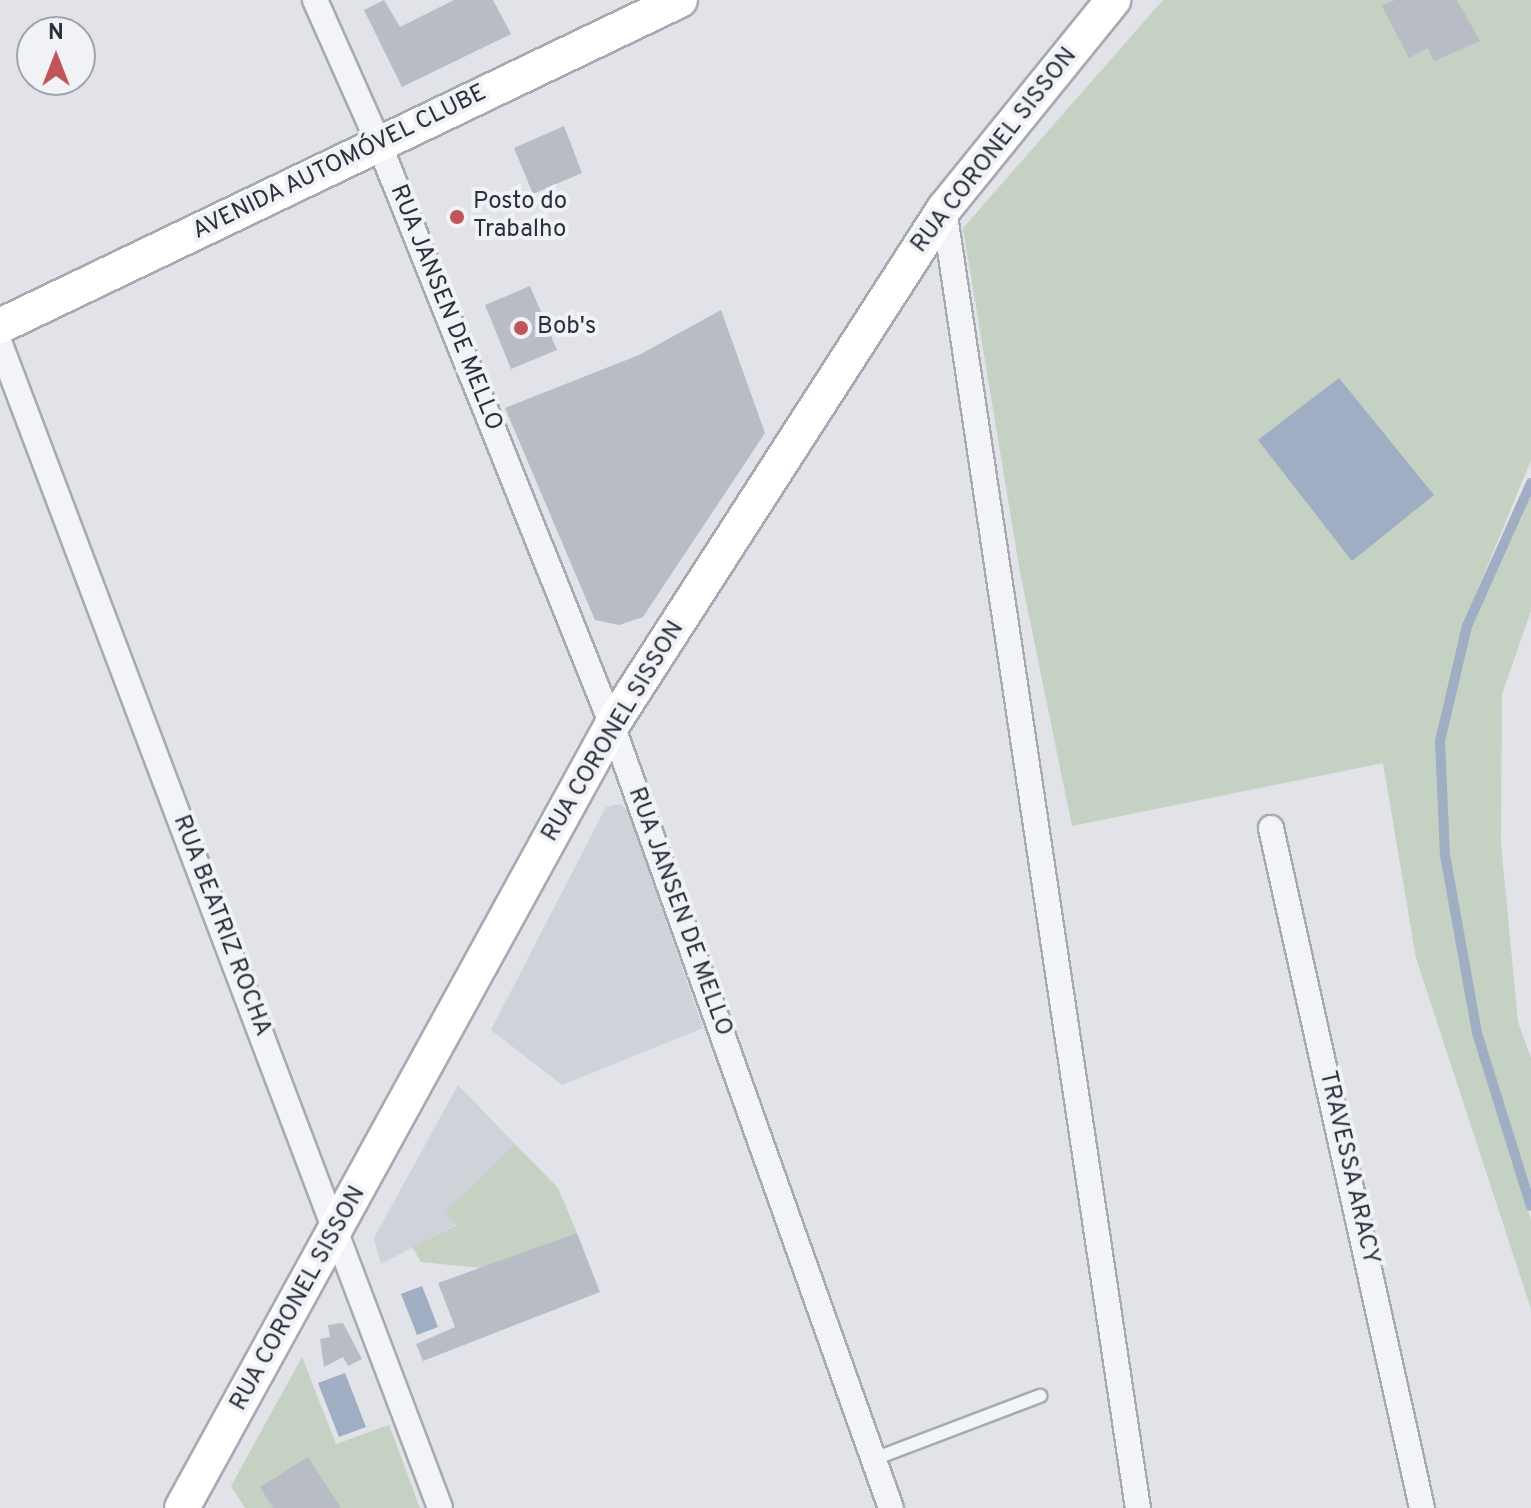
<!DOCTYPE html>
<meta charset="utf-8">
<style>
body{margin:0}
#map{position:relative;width:1531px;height:1508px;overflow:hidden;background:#e1e3e8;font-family:Overpass,sans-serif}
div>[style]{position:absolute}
.built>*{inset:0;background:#cfd2d9}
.green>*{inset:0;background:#c5d1c3}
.water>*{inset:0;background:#a0aec4}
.stream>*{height:10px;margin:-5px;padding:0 5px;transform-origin:5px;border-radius:5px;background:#a0aec4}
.building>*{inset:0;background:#b8bcc4}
.roads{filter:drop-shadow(2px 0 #a7aab1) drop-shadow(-2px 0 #a7aab1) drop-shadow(0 2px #a7aab1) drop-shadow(0 -2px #a7aab1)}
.service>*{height:12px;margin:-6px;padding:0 6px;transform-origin:6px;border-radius:6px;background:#f3f4f7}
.minor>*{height:24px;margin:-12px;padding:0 12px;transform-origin:12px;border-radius:12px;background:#f3f4f7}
.secondary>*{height:34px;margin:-17px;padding:0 17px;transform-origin:17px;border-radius:17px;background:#fff}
.dots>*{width:22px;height:22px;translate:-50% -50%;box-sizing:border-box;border:4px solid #f0f2f5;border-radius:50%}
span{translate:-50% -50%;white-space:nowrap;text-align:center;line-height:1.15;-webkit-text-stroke:8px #f0f2f5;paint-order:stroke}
.street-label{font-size:24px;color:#2b303d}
.poi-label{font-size:24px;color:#2b303d}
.left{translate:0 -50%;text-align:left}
.north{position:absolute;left:16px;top:16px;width:80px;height:80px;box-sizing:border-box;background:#f0f2f5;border:2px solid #a1a4ab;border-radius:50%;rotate:0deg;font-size:22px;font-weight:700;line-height:32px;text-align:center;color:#2b303d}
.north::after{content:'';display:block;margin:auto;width:28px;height:36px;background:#bf545a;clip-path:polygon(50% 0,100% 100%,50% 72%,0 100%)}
</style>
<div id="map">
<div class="built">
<i style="clip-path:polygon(620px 804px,628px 811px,703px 1028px,562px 1085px,491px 1030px,606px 807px)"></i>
<i style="clip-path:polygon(458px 1085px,515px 1144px,445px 1211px,457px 1224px,381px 1264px,374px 1238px)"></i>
</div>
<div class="green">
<i style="clip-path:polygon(1163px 0,1531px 0,1531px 460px,1464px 623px,1440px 741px,1442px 855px,1473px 1033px,1531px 1220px,1531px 1309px,1416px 958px,1383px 763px,1072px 826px,1020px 572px,963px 228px)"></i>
<i style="clip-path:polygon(1531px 491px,1531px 611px,1502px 694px,1501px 843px,1518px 1022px,1531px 1058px,1531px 1193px,1480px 1031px,1449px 852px,1443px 741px,1470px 627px)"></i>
<i style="clip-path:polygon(515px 1144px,558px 1188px,577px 1233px,481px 1268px,421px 1262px,412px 1247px,457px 1225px,445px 1211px)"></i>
<i style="clip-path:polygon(302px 1357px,336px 1444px,389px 1425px,420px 1508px,245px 1508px,231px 1486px)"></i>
</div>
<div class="water">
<i style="clip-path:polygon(1339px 378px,1434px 495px,1352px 561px,1258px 440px)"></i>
<i style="clip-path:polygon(422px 1286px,438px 1327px,417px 1335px,401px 1294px)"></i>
<i style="clip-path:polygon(345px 1373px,366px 1427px,339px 1437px,318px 1383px)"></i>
</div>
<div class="stream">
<i style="left:1531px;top:483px;width:157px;rotate:114.1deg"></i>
<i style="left:1467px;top:626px;width:118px;rotate:103.2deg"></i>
<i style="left:1440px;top:741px;width:114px;rotate:87.5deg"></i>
<i style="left:1445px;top:855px;width:181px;rotate:79.8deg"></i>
<i style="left:1477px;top:1033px;width:181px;rotate:72.7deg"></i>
</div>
<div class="building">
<i style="clip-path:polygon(384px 0,400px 27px,454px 0,493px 0,511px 34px,402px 87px,364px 10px)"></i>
<i style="clip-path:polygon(1395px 0,1457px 0,1480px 41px,1434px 61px,1428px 48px,1409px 58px,1382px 6px)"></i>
<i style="clip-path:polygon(564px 126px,582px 173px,533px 194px,514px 148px)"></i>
<i style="clip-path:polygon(530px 286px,557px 350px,511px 369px,485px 305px)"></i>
<i style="clip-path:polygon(721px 310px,765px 433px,643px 617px,619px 625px,595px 620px,505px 408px,639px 355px)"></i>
<i style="clip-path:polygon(577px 1233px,600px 1292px,423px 1361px,416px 1344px,455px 1327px,438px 1283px)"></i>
<i style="clip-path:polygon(343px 1323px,362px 1359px,348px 1366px,343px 1357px,324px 1367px,320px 1339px,330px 1337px,328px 1325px)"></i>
<i style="clip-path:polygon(308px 1457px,341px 1508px,273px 1508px,260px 1487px)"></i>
</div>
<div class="roads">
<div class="service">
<i style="left:874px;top:1459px;width:178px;rotate:-20.8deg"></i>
</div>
<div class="minor">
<i style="left:315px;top:0;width:158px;rotate:66deg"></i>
<i style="left:379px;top:144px;width:626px;rotate:68.15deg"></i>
<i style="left:612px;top:725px;width:831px;rotate:70.39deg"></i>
<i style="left:944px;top:209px;width:1313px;rotate:81.51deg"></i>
<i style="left:0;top:344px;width:1244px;rotate:69.29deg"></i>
<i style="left:1271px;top:828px;width:697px;rotate:77.48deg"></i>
</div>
<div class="secondary">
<i style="left:0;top:326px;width:754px;rotate:-25.61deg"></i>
<i style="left:182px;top:1508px;width:893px;rotate:-61.23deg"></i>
<i style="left:612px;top:725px;width:614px;rotate:-57.24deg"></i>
<i style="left:944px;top:209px;width:269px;rotate:-51deg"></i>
</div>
</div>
<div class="dots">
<i style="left:457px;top:217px;background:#bf545a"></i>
<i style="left:521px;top:328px;background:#bf545a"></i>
</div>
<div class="street-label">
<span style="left:995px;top:151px;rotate:-52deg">RUA CORONEL SISSON</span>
<span style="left:340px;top:163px;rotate:-26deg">AVENIDA AUTOMÓVEL CLUBE</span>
<span style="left:445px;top:308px;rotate:68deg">RUA JANSEN DE MELLO</span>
<span style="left:614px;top:732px;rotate:-59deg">RUA CORONEL SISSON</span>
<span style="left:679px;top:912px;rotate:70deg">RUA JANSEN DE MELLO</span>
<span style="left:221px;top:926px;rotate:69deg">RUA BEATRIZ ROCHA</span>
<span style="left:1348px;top:1168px;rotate:77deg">TRAVESSA ARACY</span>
<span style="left:299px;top:1299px;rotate:-61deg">RUA CORONEL SISSON</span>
</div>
<div class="poi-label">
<span class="left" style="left:473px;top:217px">Posto do<br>Trabalho</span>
<span class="left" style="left:537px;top:328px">Bob's</span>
</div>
<div class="north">N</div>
</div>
